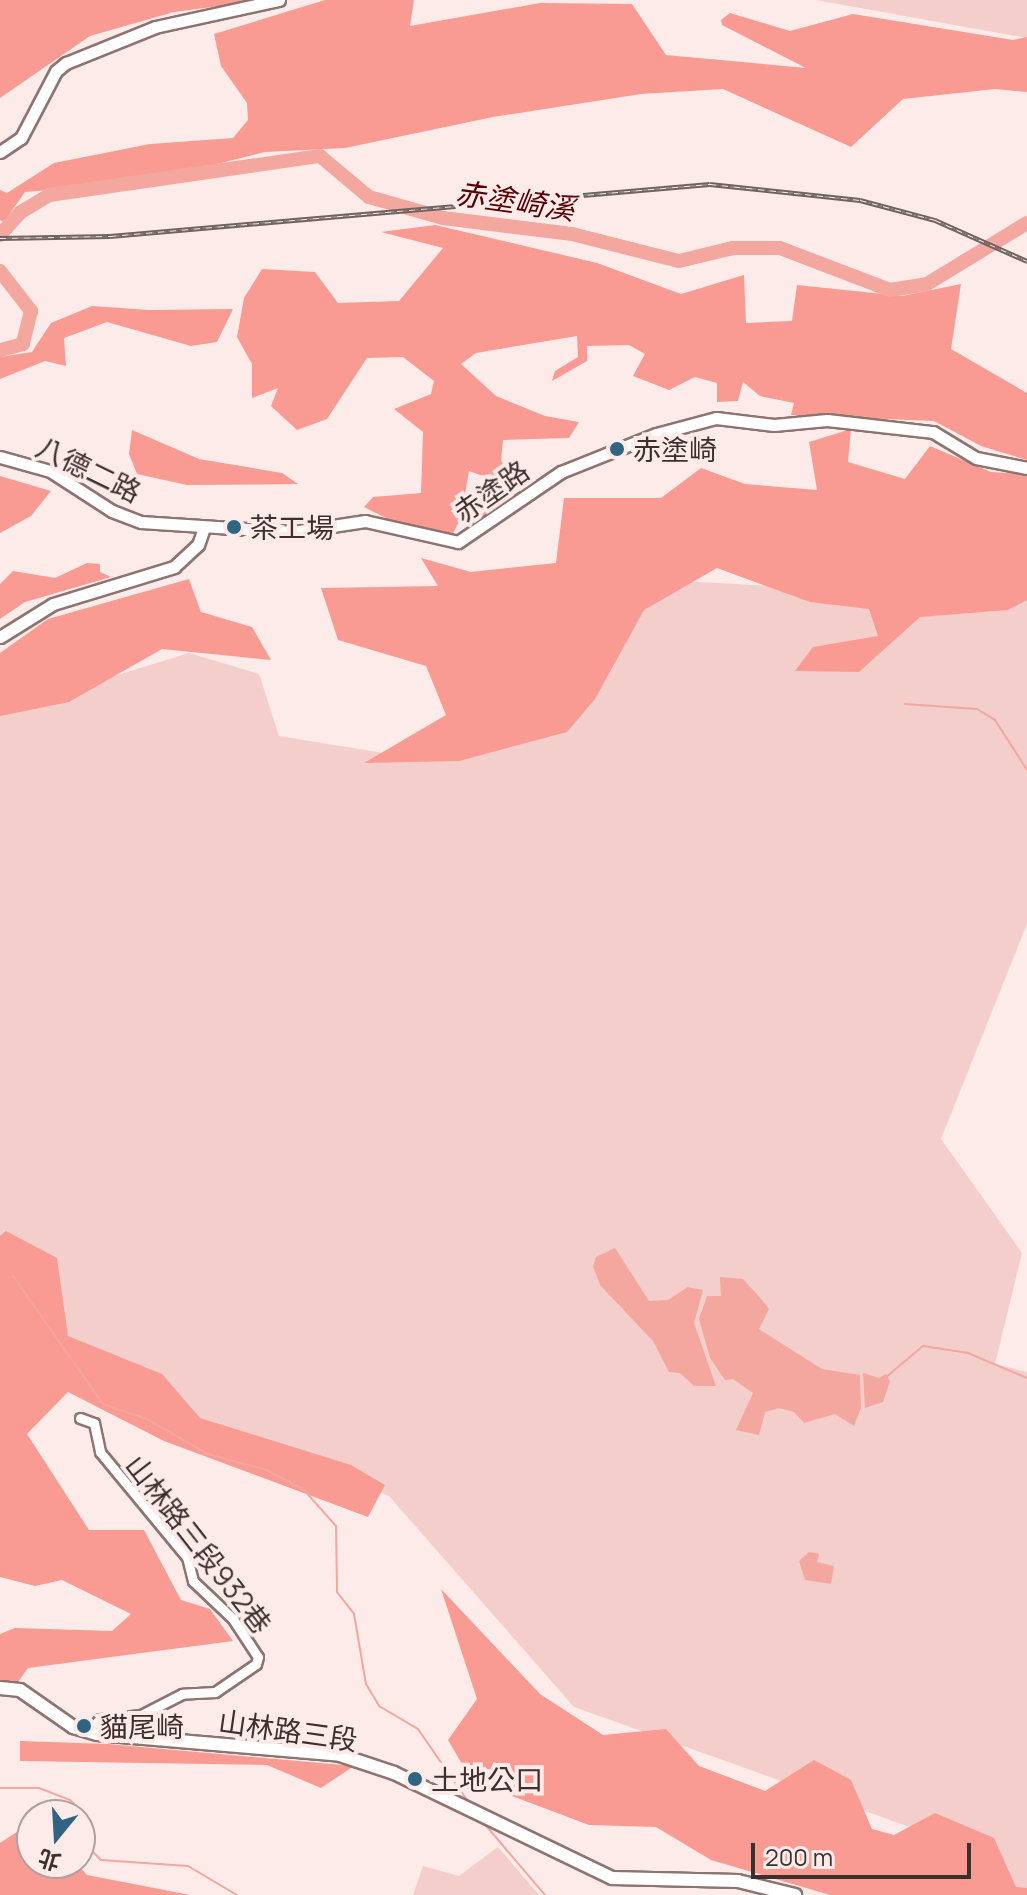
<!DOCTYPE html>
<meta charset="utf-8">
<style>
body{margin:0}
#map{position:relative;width:1027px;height:1895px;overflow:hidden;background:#fdebe9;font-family:Manrope,"Noto Sans TC",sans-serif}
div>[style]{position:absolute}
.green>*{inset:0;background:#f4ceca}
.forest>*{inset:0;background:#fa9b93}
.water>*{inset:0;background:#f3a79f}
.stream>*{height:2px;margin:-1px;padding:0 1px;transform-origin:1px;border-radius:1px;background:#f3a79f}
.river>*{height:14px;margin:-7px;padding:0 7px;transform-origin:7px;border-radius:7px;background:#f3a79f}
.roads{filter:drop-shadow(2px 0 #8d7471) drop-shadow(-2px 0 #8d7471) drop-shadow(0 2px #8d7471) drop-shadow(0 -2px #8d7471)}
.minor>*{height:9px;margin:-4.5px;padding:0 4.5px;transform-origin:4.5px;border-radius:4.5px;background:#fff}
.tertiary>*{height:11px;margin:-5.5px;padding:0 5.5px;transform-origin:5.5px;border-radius:5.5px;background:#fff}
.secondary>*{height:12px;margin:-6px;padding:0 6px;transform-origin:6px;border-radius:6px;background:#fff}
.rail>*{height:5px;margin-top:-2.5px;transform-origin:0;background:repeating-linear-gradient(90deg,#fdebe9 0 6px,#6f6361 0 12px);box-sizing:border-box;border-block:2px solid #6f6361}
.dots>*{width:22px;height:22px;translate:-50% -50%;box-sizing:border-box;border:4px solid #fdebe9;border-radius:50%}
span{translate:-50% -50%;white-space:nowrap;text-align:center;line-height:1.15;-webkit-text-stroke:8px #fdebe9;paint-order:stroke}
.poi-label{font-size:28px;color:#3b302f}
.left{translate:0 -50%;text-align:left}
.street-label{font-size:28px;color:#3b302f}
.water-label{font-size:30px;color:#560006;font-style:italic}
.north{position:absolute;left:16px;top:1799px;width:80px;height:80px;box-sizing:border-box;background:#fdebe9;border:2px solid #afa09f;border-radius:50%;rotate:198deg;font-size:22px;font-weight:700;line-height:32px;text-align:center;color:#3b302f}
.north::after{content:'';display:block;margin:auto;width:28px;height:36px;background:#306480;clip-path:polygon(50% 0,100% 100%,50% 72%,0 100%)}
.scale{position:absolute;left:751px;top:1843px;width:220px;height:36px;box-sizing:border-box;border:4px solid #3b302f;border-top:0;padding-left:10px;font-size:24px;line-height:28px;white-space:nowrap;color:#3b302f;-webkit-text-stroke:6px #fdebe9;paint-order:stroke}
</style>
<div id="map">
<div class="green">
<i style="clip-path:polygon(816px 0,1027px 0,1027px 38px)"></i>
<i style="clip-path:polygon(662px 580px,1027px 600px,1027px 924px,941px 1139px,1022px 1253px,995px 1364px,1027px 1372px,1027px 1895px,1003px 1895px,952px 1842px,574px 1707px,389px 1496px,0 1351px,0 711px,189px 653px,259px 674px,279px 736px,396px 755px)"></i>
<i style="clip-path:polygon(498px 1847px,539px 1895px,413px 1895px,423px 1866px,459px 1876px)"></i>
</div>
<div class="forest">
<i style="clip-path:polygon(0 0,266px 0,174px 12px,90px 36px,0 98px)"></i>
<i style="clip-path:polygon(325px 0,414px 0,410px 26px,540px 3px,632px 4px,666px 55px,806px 68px,722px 25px,721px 20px,730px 13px,790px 31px,853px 14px,1013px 40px,1027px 37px,1027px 92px,995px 89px,903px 99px,851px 147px,723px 89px,641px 94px,493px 117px,345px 148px,265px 152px,145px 182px,25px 192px,4px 222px,0 220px,0 190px,7px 193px,54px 163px,150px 144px,233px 138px,248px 120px,247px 103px,221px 66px,214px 34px)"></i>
<i style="clip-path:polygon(435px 225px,597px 263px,681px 294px,744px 275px,746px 323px,792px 321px,797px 285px,902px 296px,961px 284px,951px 349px,1027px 393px,1027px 460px,981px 446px,934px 421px,791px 415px,794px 403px,760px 396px,743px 382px,738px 401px,717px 402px,717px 383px,695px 377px,669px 390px,633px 376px,645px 354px,629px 345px,587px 346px,587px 361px,552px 381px,555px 371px,578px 357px,577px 336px,476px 353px,461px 364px,496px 396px,545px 416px,579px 422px,569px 438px,503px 440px,501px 461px,518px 481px,486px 518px,479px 515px,497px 481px,469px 471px,461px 518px,452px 535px,392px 521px,364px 507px,373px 497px,421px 493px,423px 432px,394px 409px,431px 394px,434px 381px,403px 357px,367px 358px,327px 419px,297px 430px,271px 406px,278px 388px,252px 398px,252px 364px,237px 337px,244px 298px,262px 269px,315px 272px,338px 303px,399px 301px,443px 248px,381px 232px)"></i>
<i style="clip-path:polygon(92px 306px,149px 310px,233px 309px,217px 342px,191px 346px,107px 322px,64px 338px,66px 366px,45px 361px,0 379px,0 357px,32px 352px,51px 323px)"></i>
<i style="clip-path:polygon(851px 429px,848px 462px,905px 479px,930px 446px,991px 472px,1027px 474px,1027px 600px,1008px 610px,920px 617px,859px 672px,795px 671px,813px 647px,878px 636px,869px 609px,810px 602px,717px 568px,644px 610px,595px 699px,567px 732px,459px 761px,364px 763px,446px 715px,426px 666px,338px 640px,321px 588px,438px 586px,421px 558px,471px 572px,556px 563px,564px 498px,661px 498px,701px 468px,745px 484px,817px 490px,809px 442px)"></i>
<i style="clip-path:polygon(132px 430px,199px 459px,282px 473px,298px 484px,187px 485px,137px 474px,129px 454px)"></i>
<i style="clip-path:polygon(0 476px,51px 491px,31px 516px,0 533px)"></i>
<i style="clip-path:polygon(87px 563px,100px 564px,100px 572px,111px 577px,25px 602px,0 619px,0 584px,13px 571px,55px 578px)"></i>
<i style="clip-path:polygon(189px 579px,201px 612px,252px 627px,271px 660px,162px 649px,69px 702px,0 716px,0 653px,48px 619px)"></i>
<i style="clip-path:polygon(6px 1231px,57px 1258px,68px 1336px,162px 1374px,200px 1418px,351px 1465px,385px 1485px,368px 1517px,164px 1441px,68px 1392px,27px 1434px,89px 1530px,144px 1530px,181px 1600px,210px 1609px,233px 1641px,28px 1668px,18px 1682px,0 1682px,0 1634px,15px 1628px,112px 1631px,131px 1614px,62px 1580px,35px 1586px,0 1577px,0 1236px)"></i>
<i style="clip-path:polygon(441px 1589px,540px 1694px,603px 1735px,666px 1729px,699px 1766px,765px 1791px,814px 1760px,851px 1780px,872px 1829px,894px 1835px,935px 1813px,994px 1838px,1016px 1887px,1027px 1888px,1027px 1895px,830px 1895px,711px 1860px,656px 1827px,589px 1825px,472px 1781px,448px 1740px,477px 1699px)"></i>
<i style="clip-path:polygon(20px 1741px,108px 1744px,354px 1766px,321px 1788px,267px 1765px,20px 1761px)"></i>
<i style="clip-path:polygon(32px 1822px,32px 1863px,76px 1863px,87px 1875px,190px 1895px,0 1895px,0 1843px)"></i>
</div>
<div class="water">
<i style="clip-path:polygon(615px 1248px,649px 1301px,668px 1300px,688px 1287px,703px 1290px,694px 1323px,716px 1386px,694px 1386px,680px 1373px,669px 1372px,653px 1341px,600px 1285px,593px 1266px,596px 1257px)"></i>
<i style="clip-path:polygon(720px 1277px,743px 1279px,762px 1300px,769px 1309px,759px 1329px,822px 1369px,860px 1375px,861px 1408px,854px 1426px,835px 1414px,804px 1423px,794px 1412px,779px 1408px,765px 1412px,759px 1435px,736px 1430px,753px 1393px,733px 1379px,725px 1380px,710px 1358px,699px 1319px,707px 1296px,721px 1296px)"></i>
<i style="clip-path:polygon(863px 1373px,879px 1378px,886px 1374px,890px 1381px,883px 1402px,865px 1408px)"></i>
<i style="clip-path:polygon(809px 1552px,819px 1554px,817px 1562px,834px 1566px,831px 1584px,805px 1580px,799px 1561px)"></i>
</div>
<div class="stream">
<i style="left:905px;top:704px;width:72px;rotate:4deg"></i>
<i style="left:977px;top:709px;width:21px;rotate:31deg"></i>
<i style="left:995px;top:720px;width:59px;rotate:57.4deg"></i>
<i style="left:13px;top:1276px;width:156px;rotate:54.9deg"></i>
<i style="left:103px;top:1404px;width:46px;rotate:18.8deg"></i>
<i style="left:147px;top:1419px;width:70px;rotate:29.8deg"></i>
<i style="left:208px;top:1454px;width:61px;rotate:15.2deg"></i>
<i style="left:267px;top:1470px;width:42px;rotate:28.4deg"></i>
<i style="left:304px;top:1490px;width:48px;rotate:48.4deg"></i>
<i style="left:336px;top:1526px;width:66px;rotate:89.1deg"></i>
<i style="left:337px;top:1592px;width:28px;rotate:52deg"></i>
<i style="left:354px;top:1614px;width:71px;rotate:80.3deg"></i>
<i style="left:366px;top:1684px;width:26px;rotate:59deg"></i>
<i style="left:379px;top:1706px;width:45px;rotate:30.5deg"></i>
<i style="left:418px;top:1729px;width:90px;rotate:55.4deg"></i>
<i style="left:885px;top:1378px;width:50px;rotate:-40.1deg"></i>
<i style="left:923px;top:1346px;width:46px;rotate:8.8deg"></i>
<i style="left:968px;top:1353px;width:64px;rotate:23deg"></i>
<i style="left:0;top:1788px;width:39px"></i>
<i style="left:39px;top:1788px;width:33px;rotate:21deg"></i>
<i style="left:70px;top:1800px;width:18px;rotate:43deg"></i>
<i style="left:83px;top:1812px;width:40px;rotate:77deg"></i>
<i style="left:92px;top:1851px;width:13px;rotate:45deg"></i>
<i style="left:101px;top:1860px;width:87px;rotate:3.9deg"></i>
<i style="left:188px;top:1866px;width:57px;rotate:30.6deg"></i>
<i style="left:482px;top:1821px;width:97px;rotate:49.6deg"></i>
</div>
<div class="river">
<i style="left:0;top:235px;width:31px;rotate:-48deg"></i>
<i style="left:21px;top:212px;width:33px;rotate:-31deg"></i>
<i style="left:49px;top:195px;width:274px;rotate:-8.2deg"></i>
<i style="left:320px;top:156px;width:64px;rotate:39.9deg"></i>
<i style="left:369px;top:197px;width:77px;rotate:15.8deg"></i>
<i style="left:443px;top:218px;width:130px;rotate:7.1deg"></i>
<i style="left:572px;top:234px;width:110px;rotate:14.2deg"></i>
<i style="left:679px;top:261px;width:56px;rotate:-13.5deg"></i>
<i style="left:733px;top:248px;width:47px"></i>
<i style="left:780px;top:248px;width:118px;rotate:20.9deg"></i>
<i style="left:890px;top:290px;width:37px;rotate:-9deg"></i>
<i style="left:927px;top:284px;width:117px;rotate:-31.4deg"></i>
<i style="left:0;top:271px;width:51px;rotate:52.2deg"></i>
<i style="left:31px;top:311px;width:34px;rotate:104deg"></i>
<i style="left:23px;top:344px;width:24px;rotate:165deg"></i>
</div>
<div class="roads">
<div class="minor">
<i style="left:80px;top:1418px;width:15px;rotate:20deg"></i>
<i style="left:94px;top:1423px;width:30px;rotate:78deg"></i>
<i style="left:100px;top:1452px;width:136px;rotate:50.4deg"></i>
<i style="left:187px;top:1557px;width:25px;rotate:76deg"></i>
<i style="left:193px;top:1581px;width:55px;rotate:43.5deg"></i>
<i style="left:233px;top:1619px;width:45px;rotate:56.7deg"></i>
<i style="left:258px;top:1657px;width:7px;rotate:106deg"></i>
<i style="left:256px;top:1664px;width:50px;rotate:145.7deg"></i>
<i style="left:215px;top:1692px;width:33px;rotate:177deg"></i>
<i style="left:182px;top:1694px;width:46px;rotate:152.9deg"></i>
<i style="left:141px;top:1715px;width:41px;rotate:174.4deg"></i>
<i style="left:100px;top:1719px;width:18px;rotate:135deg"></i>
</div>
<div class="tertiary">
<i style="left:0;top:152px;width:25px;rotate:-34deg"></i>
<i style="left:21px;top:138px;width:76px;rotate:-62.4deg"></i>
<i style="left:56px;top:71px;width:13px;rotate:-39deg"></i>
<i style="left:66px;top:63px;width:96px;rotate:-22deg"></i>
<i style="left:155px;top:27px;width:127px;rotate:-12.3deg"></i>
<i style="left:0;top:457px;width:52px;rotate:15.6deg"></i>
<i style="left:50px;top:471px;width:74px;rotate:32.8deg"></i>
<i style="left:112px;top:511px;width:31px;rotate:21deg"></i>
<i style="left:141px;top:522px;width:152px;rotate:3.8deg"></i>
<i style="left:293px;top:532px;width:73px;rotate:-8.7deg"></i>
<i style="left:365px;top:521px;width:95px;rotate:12.7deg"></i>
<i style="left:458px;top:542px;width:125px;rotate:-34.2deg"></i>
<i style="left:561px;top:472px;width:102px;rotate:-21.8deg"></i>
<i style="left:656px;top:434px;width:62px;rotate:-14.9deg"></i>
<i style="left:716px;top:418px;width:58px;rotate:6.9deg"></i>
<i style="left:774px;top:425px;width:53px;rotate:-5.4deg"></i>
<i style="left:827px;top:420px;width:107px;rotate:6.5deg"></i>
<i style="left:933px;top:432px;width:50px;rotate:31.2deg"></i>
<i style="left:976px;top:458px;width:52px;rotate:11.1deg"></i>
<i style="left:0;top:637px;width:62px;rotate:-31.9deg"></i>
<i style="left:53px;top:604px;width:127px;rotate:-17deg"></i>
<i style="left:174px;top:567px;width:33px;rotate:-43deg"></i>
<i style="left:198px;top:545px;width:18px;rotate:-71deg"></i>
</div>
<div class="secondary">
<i style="left:0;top:1688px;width:20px;rotate:6deg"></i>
<i style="left:20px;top:1690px;width:65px;rotate:34.9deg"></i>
<i style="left:73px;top:1727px;width:25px;rotate:16deg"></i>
<i style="left:97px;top:1734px;width:244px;rotate:4.9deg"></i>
<i style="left:340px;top:1755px;width:57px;rotate:18.4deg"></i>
<i style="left:394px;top:1773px;width:242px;rotate:25.7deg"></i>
<i style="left:612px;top:1878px;width:126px;rotate:1.4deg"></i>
<i style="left:738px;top:1881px;width:59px;rotate:13.8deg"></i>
</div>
</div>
<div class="rail">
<i style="left:0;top:238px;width:110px;rotate:-1deg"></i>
<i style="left:110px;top:236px;width:602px;rotate:-4.95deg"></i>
<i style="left:710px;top:184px;width:151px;rotate:6.1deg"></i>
<i style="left:860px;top:200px;width:78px;rotate:14.9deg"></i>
<i style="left:935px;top:220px;width:101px;rotate:24deg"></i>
</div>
<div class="dots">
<i style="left:617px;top:449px;background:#306480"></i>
<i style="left:234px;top:527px;background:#306480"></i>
<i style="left:84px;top:1726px;background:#306480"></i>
<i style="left:415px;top:1779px;background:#306480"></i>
</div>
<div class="poi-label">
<span class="left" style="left:633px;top:449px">赤塗崎</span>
<span class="left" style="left:250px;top:527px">茶工場</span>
<span class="left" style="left:100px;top:1726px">貓尾崎</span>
<span class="left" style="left:431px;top:1779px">土地公口</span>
</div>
<div class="street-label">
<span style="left:89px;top:469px;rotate:26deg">八德二路</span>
<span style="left:491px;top:491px;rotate:-35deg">赤塗路</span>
<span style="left:199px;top:1544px;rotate:52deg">山林路三段932巷</span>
<span style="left:288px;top:1730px;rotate:8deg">山林路三段</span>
</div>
<div class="water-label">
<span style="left:515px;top:201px;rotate:8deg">赤塗崎溪</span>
</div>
<div class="north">北</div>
<div class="scale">200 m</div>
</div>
